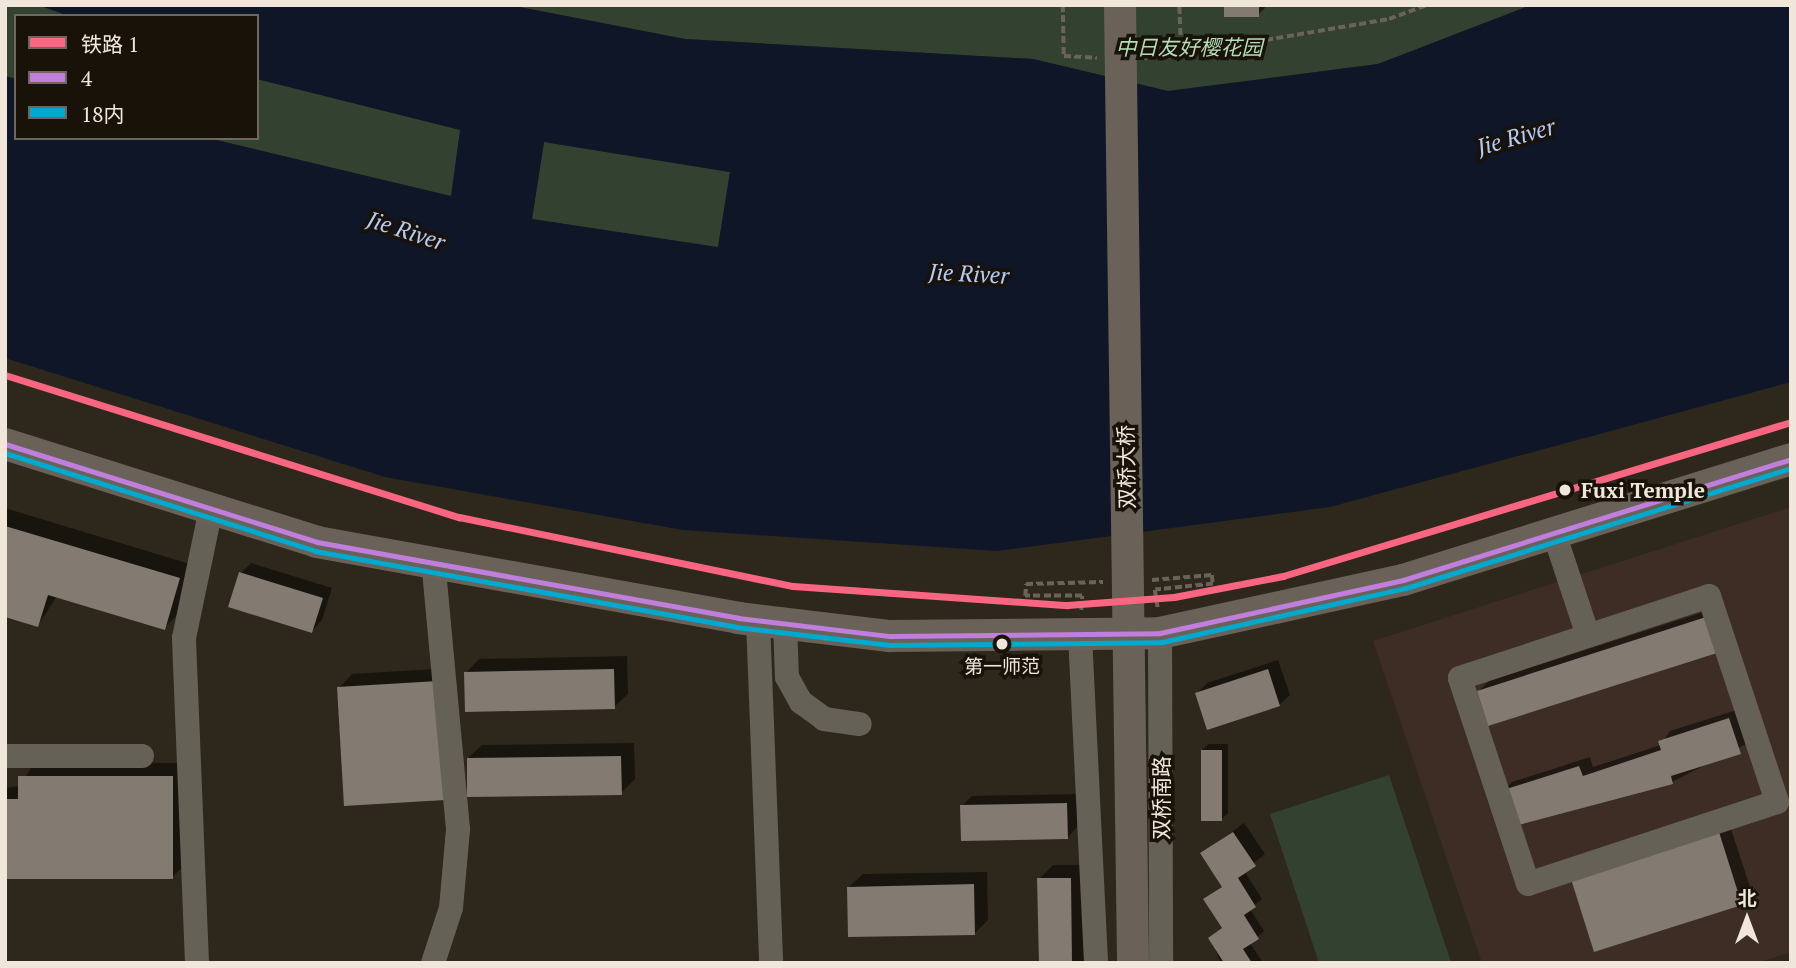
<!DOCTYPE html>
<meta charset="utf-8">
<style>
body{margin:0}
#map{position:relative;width:1796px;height:968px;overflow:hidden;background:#2e271b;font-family:"PT Serif","Noto Sans SC",serif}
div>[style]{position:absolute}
.education>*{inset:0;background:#3d2d24}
.green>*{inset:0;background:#334131}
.water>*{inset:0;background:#0f1627}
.shadow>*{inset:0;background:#0007}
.building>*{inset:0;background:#837a71}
.path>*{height:3.5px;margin-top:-1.75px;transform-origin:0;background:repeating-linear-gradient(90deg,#69635a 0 7px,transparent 0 10.5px)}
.minor>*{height:24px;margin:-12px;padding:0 12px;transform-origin:12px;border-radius:12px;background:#666157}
.major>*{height:32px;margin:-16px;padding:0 16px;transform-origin:16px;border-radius:16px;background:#6a6258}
.bus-1>*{height:5px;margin:-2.5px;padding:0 2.5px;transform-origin:2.5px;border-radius:2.5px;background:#c07fdc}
.bus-2>*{height:5px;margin:-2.5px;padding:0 2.5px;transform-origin:2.5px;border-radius:2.5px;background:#00a9ce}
.rail-1>*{height:7px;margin:-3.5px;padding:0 3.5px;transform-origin:3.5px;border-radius:3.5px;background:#fa6682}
.dots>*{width:19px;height:19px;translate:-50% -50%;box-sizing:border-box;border:4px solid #181209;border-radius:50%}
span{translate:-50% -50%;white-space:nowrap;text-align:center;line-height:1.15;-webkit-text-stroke:7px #181209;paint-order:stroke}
.bus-label{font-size:19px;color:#f0e7da}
.park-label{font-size:21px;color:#b3ddb4;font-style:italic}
.street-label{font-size:21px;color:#f0e7da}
.stop-label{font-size:21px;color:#f0e7da;font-weight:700}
.left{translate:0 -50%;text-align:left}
.water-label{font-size:23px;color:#b3caf9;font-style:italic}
.frame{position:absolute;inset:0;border:7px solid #f0e7da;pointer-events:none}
.legend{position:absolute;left:14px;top:14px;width:245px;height:126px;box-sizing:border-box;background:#181209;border:2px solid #6e675d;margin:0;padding:9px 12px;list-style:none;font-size:21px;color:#f0e7da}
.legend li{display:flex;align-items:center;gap:14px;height:35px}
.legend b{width:35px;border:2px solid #6e675d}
.north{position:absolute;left:1712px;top:884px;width:70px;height:70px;-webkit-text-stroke:5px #181209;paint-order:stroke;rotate:0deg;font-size:19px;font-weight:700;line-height:28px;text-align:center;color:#f0e7da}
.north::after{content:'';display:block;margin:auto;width:24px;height:32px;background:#f0e7da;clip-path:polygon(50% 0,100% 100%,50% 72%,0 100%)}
</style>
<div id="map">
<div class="education">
<i style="clip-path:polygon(1791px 507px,1791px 952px,1758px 963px,1482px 963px,1373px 641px)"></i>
</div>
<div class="green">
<i style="clip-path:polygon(5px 5px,38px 5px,69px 16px,16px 16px,16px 79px,5px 76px)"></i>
<i style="clip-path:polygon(509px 5px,1531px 5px,1378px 64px,1168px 91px,1033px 59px,685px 39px)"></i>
<i style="clip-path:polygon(257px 79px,461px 130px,452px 197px,208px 138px,257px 138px)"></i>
<i style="clip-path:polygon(544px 142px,730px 172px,718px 248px,532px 219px)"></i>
<i style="clip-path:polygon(1389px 775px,1451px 962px,1319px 963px,1270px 814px)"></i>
</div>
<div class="water">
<i style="clip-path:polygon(evenodd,38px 5px,509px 5px,685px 39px,1033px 59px,1168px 91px,1378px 64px,1531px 5px,1791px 5px,1791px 382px,1330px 507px,997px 551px,683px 530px,385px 477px,5px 358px,5px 76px,16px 79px,16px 138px,208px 138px,451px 196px,460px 130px,257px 79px,257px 16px,69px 16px,38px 5px,544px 142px,730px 172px,718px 247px,532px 219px,544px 142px)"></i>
</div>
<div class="shadow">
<i style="clip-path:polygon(1225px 5px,1265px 5px,1265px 8px,1258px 15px)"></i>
<i style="clip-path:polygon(5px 508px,193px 565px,178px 614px,164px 628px,57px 596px,38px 625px,5px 615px)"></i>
<i style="clip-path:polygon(251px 563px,332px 588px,322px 620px,312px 631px,241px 573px)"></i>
<i style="clip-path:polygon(1716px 608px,1727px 641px,1479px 691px,1489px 681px)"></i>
<i style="clip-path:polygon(627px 656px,628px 694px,614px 707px,466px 673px,479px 659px)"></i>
<i style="clip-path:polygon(1278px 660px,1290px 695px,1279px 705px,1197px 694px,1207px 683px)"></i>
<i style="clip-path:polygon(451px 668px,458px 785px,339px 688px,352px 674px)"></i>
<i style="clip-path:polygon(1740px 709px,1750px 742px,1672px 782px,1502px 792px,1512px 782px,1590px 757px,1593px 767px,1661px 745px,1670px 731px)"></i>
<i style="clip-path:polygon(634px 743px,635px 779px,621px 793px,468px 758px,482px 745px)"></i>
<i style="clip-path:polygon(1209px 744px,1228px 744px,1228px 813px,1222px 819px,1202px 750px)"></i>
<i style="clip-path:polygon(34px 763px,186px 763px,186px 864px,172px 877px,5px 877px,5px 788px,20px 786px)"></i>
<i style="clip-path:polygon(1077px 794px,1077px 827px,1067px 838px,962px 806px,972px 796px)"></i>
<i style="clip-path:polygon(1244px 823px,1265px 854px,1244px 871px,1262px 899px,1250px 909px,1264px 931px,1250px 943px,1263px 963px,1221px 963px,1210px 938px,1224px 927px,1206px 900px,1223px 886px,1202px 854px)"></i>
<i style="clip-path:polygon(1729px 823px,1752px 893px,1741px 903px,1595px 949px)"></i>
<i style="clip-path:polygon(1053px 865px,1084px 865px,1085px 963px,1040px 963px,1039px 879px)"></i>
<i style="clip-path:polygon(987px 872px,988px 920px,974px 934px,849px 887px,863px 874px)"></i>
</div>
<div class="building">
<i style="clip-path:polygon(1224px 5px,1259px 5px,1259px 17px,1224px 17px)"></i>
<i style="clip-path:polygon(5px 526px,180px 578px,165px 630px,48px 595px,38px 627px,5px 617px)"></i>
<i style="clip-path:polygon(239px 572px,323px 598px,312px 633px,228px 607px)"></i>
<i style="clip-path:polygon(1706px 617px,1717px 653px,1488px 726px,1477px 691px)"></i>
<i style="clip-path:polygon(614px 669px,615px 709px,465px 712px,464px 672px)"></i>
<i style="clip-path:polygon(1268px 669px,1280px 706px,1207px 730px,1195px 693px)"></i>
<i style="clip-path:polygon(438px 681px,445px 800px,344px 806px,337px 687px)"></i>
<i style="clip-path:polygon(1729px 718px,1741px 754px,1671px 776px,1673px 784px,1511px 827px,1500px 791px,1579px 766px,1583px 776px,1661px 750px,1658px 741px)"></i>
<i style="clip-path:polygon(1201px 750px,1222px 750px,1222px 821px,1201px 821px)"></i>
<i style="clip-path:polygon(621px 756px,622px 795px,467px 797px,467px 758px)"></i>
<i style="clip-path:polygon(18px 776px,173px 776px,173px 879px,5px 879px,5px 799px,18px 799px)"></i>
<i style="clip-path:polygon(1067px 803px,1068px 839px,961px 841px,960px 805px)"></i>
<i style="clip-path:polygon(1233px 832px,1256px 866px,1238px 878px,1256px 907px,1244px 915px,1259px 939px,1243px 949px,1252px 963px,1224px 963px,1208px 938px,1222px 928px,1203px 899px,1222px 887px,1200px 853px)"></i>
<i style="clip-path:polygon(1719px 832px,1742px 905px,1594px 952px,1571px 879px)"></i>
<i style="clip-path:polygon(1037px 878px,1071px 878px,1072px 963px,1039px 963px)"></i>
<i style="clip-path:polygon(974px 884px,975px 935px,848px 937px,847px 887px)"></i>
</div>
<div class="path">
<i style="left:1063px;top:5px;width:51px;rotate:88.9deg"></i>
<i style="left:1064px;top:56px;width:33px;rotate:3deg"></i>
<i style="left:1143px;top:44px;width:123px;rotate:-1.9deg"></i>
<i style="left:1266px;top:40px;width:125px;rotate:-9.7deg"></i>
<i style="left:1389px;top:19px;width:40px;rotate:-20.2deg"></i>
<i style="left:1143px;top:58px;width:38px;rotate:-3deg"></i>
<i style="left:1181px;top:56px;width:51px;rotate:-92.2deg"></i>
<i style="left:1152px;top:580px;width:60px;rotate:-4.8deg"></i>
<i style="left:1212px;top:575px;width:9px;rotate:84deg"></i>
<i style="left:1213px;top:584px;width:58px;rotate:174.1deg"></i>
<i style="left:1155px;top:590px;width:20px;rotate:81deg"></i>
<i style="left:1081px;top:610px;width:14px;rotate:-86deg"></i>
<i style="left:1082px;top:596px;width:57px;rotate:180deg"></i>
<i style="left:1025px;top:596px;width:12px;rotate:-85deg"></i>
<i style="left:1026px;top:584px;width:77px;rotate:-1.5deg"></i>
</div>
<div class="minor">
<i style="left:1554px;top:533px;width:108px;rotate:71.7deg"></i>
<i style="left:1709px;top:596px;width:217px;rotate:71.7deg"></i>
<i style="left:1777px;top:802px;width:262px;rotate:161.8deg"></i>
<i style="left:1528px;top:884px;width:217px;rotate:-108.3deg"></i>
<i style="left:1460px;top:678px;width:262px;rotate:-18.2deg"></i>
<i style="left:758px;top:620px;width:343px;rotate:87.8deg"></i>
<i style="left:785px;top:623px;width:54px;rotate:87.9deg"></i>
<i style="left:787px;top:677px;width:29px;rotate:61deg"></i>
<i style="left:801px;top:702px;width:29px;rotate:36deg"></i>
<i style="left:824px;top:719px;width:36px;rotate:8deg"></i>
<i style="left:1160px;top:633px;width:330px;rotate:89.8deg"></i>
<i style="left:1080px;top:635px;width:328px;rotate:87.2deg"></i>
<i style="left:5px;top:756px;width:137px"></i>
<i style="left:197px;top:963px;width:325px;rotate:-92.3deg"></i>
<i style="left:184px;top:638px;width:132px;rotate:-78.2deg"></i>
<i style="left:433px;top:963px;width:58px;rotate:-71.9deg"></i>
<i style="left:451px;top:908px;width:79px;rotate:-84.9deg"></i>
<i style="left:458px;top:829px;width:268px;rotate:-95.3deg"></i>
</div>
<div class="major">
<i style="left:1120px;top:5px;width:958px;rotate:89.22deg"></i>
<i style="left:5px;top:444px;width:327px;rotate:17.4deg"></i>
<i style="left:317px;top:542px;width:428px;rotate:10.2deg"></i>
<i style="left:738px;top:618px;width:153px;rotate:6.8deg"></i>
<i style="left:890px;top:636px;width:270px;rotate:-0.6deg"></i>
<i style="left:1160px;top:633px;width:249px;rotate:-12.3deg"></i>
<i style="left:1403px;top:580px;width:406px;rotate:-17.3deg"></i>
</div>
<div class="bus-1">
<i style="left:5px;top:444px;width:327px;rotate:17.4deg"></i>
<i style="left:317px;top:542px;width:428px;rotate:10.2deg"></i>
<i style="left:738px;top:618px;width:153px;rotate:6.8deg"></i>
<i style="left:890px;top:636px;width:270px;rotate:-0.6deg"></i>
<i style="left:1160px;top:633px;width:249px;rotate:-12.3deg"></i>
<i style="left:1403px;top:580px;width:406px;rotate:-17.3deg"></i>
</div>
<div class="bus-2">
<i style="left:5px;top:453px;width:325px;rotate:17.5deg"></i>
<i style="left:315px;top:551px;width:428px;rotate:10.2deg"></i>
<i style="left:736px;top:627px;width:155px;rotate:6.7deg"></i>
<i style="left:890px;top:645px;width:272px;rotate:-0.6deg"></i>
<i style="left:1162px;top:642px;width:250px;rotate:-12.5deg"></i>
<i style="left:1406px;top:588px;width:403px;rotate:-17.3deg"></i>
</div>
<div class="rail-1">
<i style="left:5px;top:375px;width:476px;rotate:17.4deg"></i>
<i style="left:459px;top:517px;width:341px;rotate:11.7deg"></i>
<i style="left:793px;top:586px;width:275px;rotate:4deg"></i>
<i style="left:1067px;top:605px;width:107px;rotate:-4.3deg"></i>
<i style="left:1174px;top:597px;width:111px;rotate:-10.9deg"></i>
<i style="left:1283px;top:576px;width:531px;rotate:-16.86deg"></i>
</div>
<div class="dots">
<i style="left:1565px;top:490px;background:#f0e7da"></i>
<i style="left:1002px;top:644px;background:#f0e7da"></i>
</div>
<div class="bus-label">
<span style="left:1002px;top:666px">第一师范</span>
</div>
<div class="park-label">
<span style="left:1189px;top:47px">中日友好樱花园</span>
</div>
<div class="street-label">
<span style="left:1126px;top:467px;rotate:-91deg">双桥大桥</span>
<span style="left:1161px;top:798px;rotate:-90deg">双桥南路</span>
</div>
<div class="stop-label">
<span class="left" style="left:1581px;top:490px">Fuxi Temple</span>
</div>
<div class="water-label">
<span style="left:1516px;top:137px;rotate:-16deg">Jie River</span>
<span style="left:406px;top:231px;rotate:18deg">Jie River</span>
<span style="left:969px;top:274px;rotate:3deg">Jie River</span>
</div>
<div class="frame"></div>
<ul class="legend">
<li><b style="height:9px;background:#fa6682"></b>铁路 1</li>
<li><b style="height:9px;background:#c07fdc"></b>4</li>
<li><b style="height:9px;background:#00a9ce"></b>18内</li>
</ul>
<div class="north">北</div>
</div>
